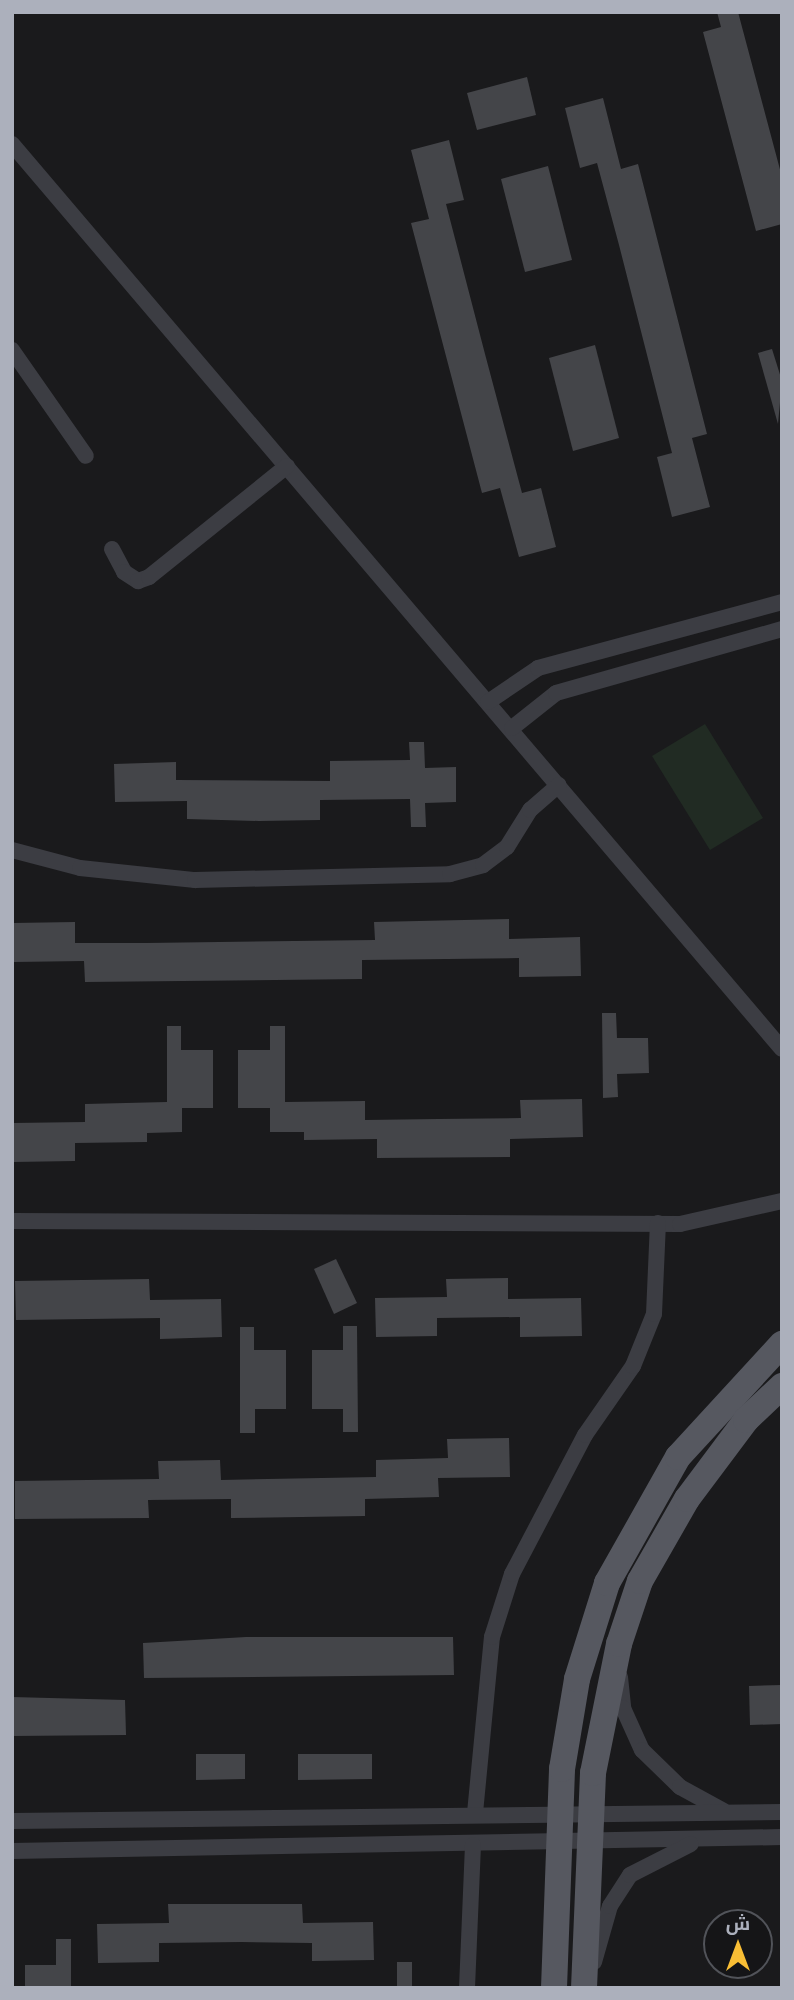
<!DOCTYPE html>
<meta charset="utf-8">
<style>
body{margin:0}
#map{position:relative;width:794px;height:2000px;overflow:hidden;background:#1a1a1c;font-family:"Alegreya Sans",Cairo,sans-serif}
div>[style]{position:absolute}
.green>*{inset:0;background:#212b23}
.building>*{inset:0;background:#444549}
.minor>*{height:16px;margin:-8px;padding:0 8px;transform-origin:8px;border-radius:8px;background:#3c3d43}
.primary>*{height:26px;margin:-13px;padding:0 13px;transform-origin:13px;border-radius:13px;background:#565860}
span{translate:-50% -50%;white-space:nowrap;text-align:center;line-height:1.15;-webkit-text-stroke:5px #151517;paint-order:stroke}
.frame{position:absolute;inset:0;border:14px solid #acb0bc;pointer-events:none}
.north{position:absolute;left:703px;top:1909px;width:70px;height:70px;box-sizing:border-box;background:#151517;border:2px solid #515359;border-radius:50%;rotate:0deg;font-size:19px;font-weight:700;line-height:28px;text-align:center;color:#acb0bc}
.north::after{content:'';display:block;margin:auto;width:24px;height:32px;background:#f9be35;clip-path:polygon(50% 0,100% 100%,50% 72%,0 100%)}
</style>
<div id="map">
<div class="green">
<i style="clip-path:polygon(705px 724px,763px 818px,710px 850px,652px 756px)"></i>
</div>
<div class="building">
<i style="clip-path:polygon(717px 12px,738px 12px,782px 177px,782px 224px,756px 231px,703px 32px,721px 27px)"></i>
<i style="clip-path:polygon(527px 77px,536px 115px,477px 130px,467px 93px)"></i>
<i style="clip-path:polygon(603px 98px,621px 169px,638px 164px,707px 434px,692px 438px,710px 507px,672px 517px,657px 457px,672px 453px,619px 245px,597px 163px,580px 168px,565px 108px)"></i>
<i style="clip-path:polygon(449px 140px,464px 200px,446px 204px,485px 354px,522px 493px,541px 488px,556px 547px,519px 557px,500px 488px,482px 493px,411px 223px,429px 219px,411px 150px)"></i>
<i style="clip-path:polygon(548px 166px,572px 260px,525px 272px,501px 179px)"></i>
<i style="clip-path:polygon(595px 345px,619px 438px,573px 451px,549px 358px)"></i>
<i style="clip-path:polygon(772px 349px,782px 381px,778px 424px,758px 353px)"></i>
<i style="clip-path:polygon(409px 742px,424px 742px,425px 768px,456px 767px,456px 802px,425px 803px,426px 827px,411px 827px,410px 799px,320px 800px,320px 820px,259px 821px,187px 819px,187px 801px,115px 802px,114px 764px,176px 762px,176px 780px,330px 781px,330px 761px,410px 760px)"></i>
<i style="clip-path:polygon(509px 919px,509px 939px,580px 937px,581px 976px,519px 977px,519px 958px,447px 959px,362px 960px,362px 979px,85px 982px,84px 961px,14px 962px,13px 923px,75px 922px,75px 943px,146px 943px,375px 940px,374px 922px)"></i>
<i style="clip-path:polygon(602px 1013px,616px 1013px,617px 1038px,648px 1038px,649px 1073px,617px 1074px,618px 1097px,603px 1098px)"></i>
<i style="clip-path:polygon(167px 1026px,181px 1026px,181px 1050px,213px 1050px,213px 1108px,182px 1108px,182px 1132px,147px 1133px,147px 1142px,75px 1143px,75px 1161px,13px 1162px,13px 1123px,85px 1122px,85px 1104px,167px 1102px)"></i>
<i style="clip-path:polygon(270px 1026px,285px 1026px,285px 1102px,365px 1101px,365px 1120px,438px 1119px,521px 1118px,520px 1100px,582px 1099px,583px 1137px,510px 1139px,510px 1157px,377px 1158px,377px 1139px,304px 1140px,304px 1132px,270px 1132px,270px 1108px,238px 1108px,238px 1050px,270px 1050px)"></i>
<i style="clip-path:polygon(336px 1259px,357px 1303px,334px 1314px,314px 1269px)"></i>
<i style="clip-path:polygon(508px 1278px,508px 1299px,581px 1298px,582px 1336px,520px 1337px,520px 1317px,437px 1318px,437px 1336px,376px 1337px,375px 1298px,447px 1297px,446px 1279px)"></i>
<i style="clip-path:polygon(149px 1279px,150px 1300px,221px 1299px,222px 1337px,160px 1339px,160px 1318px,16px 1320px,15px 1281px)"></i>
<i style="clip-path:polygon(343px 1326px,357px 1326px,358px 1432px,343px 1432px,343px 1409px,312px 1409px,312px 1350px,343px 1350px)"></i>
<i style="clip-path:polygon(240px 1327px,254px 1327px,254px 1350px,286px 1350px,286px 1409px,255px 1409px,255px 1433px,240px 1433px)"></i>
<i style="clip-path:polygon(509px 1438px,510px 1477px,438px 1478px,439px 1497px,365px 1499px,365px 1516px,231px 1518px,231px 1499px,148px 1500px,149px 1518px,15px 1519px,15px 1481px,159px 1479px,158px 1461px,220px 1460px,221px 1480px,376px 1477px,376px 1460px,448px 1458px,447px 1439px)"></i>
<i style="clip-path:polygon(246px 1637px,453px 1637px,454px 1675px,144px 1678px,143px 1643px)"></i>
<i style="clip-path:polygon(782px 1685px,782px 1724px,750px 1725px,749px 1686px)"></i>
<i style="clip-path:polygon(12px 1697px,125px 1700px,126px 1735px,12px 1736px)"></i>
<i style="clip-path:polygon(196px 1754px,245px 1754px,245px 1779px,196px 1780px)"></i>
<i style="clip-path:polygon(298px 1754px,372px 1754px,372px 1779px,298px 1780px)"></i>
<i style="clip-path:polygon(168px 1904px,302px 1904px,303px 1923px,373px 1922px,374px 1960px,312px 1961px,312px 1943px,241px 1942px,159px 1943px,159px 1962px,98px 1963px,97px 1924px,169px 1923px)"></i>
<i style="clip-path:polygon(56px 1939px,71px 1939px,71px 1988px,25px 1988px,25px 1965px,56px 1965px)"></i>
<i style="clip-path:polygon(397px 1962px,412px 1962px,412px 1988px,397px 1988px)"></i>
</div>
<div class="minor">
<i style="left:12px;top:144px;width:1188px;rotate:49.61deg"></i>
<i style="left:12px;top:350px;width:129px;rotate:55.1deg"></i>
<i style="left:112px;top:549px;width:26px;rotate:62deg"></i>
<i style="left:124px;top:572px;width:17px;rotate:33deg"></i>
<i style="left:138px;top:581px;width:12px;rotate:-20deg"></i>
<i style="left:149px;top:577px;width:177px;rotate:-38.8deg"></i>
<i style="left:488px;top:702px;width:60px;rotate:-34.2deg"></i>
<i style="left:538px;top:668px;width:253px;rotate:-15.1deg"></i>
<i style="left:512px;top:728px;width:56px;rotate:-38.5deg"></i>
<i style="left:556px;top:693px;width:235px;rotate:-15.8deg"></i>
<i style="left:12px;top:850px;width:70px;rotate:14.8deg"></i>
<i style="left:80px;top:868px;width:116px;rotate:6deg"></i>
<i style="left:195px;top:880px;width:255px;rotate:-1.3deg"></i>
<i style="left:450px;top:874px;width:34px;rotate:-15deg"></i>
<i style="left:483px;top:865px;width:30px;rotate:-37deg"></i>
<i style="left:507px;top:847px;width:44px;rotate:-58.1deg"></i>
<i style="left:530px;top:810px;width:38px;rotate:-41deg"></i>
<i style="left:12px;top:1221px;width:668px;rotate:0.26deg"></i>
<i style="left:680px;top:1224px;width:105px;rotate:-12.7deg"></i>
<i style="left:620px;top:1677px;width:31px;rotate:84deg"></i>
<i style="left:623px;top:1708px;width:46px;rotate:65.7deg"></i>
<i style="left:642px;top:1750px;width:53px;rotate:44.2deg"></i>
<i style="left:680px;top:1787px;width:50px;rotate:28.6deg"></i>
<i style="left:475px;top:1813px;width:177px;rotate:-84.5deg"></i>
<i style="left:492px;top:1637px;width:66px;rotate:-72.4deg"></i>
<i style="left:512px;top:1574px;width:157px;rotate:-62.3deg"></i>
<i style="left:585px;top:1435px;width:84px;rotate:-55.2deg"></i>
<i style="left:633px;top:1366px;width:56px;rotate:-68deg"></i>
<i style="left:654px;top:1314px;width:91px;rotate:-87.5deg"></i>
<i style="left:12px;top:1821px;width:770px;rotate:-0.67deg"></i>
<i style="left:12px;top:1851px;width:770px;rotate:-1.04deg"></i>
<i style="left:594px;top:1962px;width:58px;rotate:-74.1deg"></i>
<i style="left:610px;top:1906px;width:37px;rotate:-57deg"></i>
<i style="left:630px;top:1875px;width:68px;rotate:-26.9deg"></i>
<i style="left:467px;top:1988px;width:143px;rotate:-87.6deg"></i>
</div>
<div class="primary">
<i style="left:554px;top:1988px;width:219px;rotate:-87.9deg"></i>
<i style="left:562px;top:1769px;width:91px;rotate:-80.5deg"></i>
<i style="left:577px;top:1679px;width:101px;rotate:-72.6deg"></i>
<i style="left:607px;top:1583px;width:145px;rotate:-60.6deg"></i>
<i style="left:678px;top:1457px;width:154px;rotate:-47.4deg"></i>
<i style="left:584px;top:1988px;width:215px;rotate:-87.6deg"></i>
<i style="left:593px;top:1773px;width:132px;rotate:-78.6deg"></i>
<i style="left:619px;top:1644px;width:66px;rotate:-71.6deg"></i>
<i style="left:640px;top:1581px;width:95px;rotate:-60.2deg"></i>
<i style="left:687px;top:1499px;width:99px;rotate:-53.2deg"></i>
<i style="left:746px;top:1420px;width:50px;rotate:-43.4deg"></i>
</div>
<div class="frame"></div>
<div class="north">ش</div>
</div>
